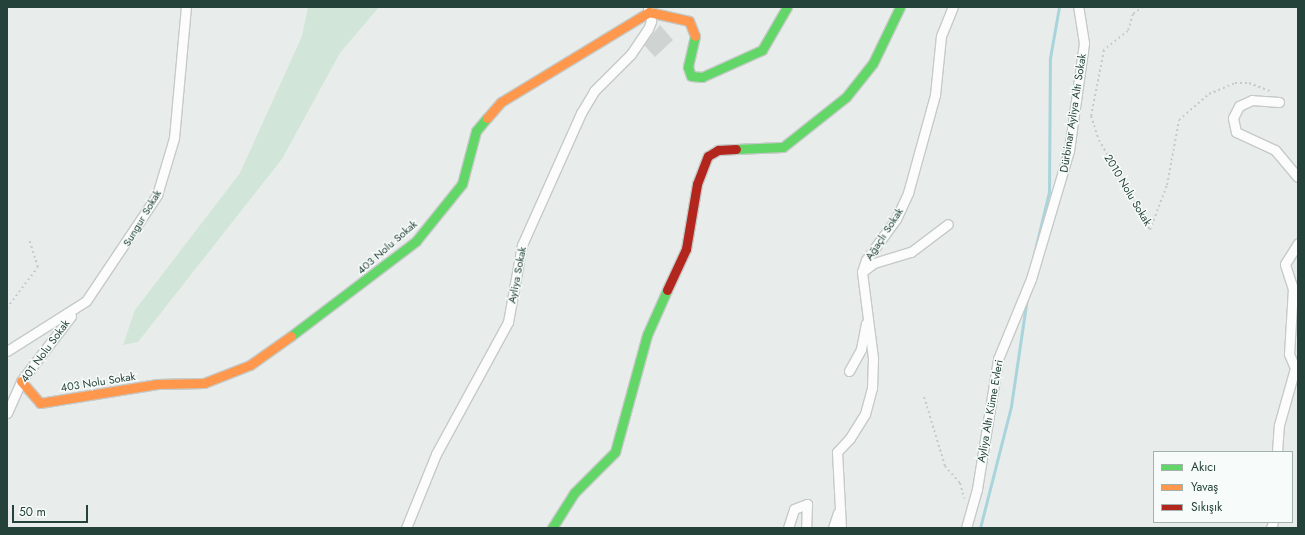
<!DOCTYPE html>
<meta charset="utf-8">
<style>
body{margin:0}
#map{position:relative;width:1305px;height:535px;overflow:hidden;background:#e8edeb;font-family:Jost,sans-serif}
div>[style]{position:absolute}
.green>*{inset:0;background:#d1e6d8}
.stream>*{height:3px;margin:-1.5px;padding:0 1.5px;transform-origin:1.5px;border-radius:1.5px;background:#a9d4db}
.building>*{inset:0;background:#cfd4d2}
.path>*{height:2px;margin-top:-1px;transform-origin:0;background:repeating-linear-gradient(90deg,#c3ccca 0 2px,transparent 0 5px)}
.roads{filter:drop-shadow(1px 0 #c5cac8) drop-shadow(-1px 0 #c5cac8) drop-shadow(0 1px #c5cac8) drop-shadow(0 -1px #c5cac8)}
.street>*{height:9px;margin:-4.5px;padding:0 4.5px;transform-origin:4.5px;border-radius:4.5px;background:#fcfcfc}
.fast>*{height:9px;margin:-4.5px;padding:0 4.5px;transform-origin:4.5px;border-radius:4.5px;background:#63d668}
.slow>*{height:9px;margin:-4.5px;padding:0 4.5px;transform-origin:4.5px;border-radius:4.5px;background:#ff974d}
.jam>*{height:9px;margin:-4.5px;padding:0 4.5px;transform-origin:4.5px;border-radius:4.5px;background:#b3261e}
span{translate:-50% -50%;white-space:nowrap;text-align:center;line-height:1.15;-webkit-text-stroke:3px #f7fbf9;paint-order:stroke}
.street-label{font-size:11px;color:#24423a}
.frame{position:absolute;inset:0;border:8px solid #24423a;pointer-events:none}
.legend{position:absolute;left:1153px;top:451px;width:140px;height:72px;box-sizing:border-box;background:#f7fbf9;border:1px solid #a3b1ad;margin:0;padding:5px 7px;list-style:none;font-size:12px;color:#24423a}
.legend li{display:flex;align-items:center;gap:8px;height:20px}
.legend b{width:20px;border:1px solid #a3b1ad}
.scale{position:absolute;left:12px;top:505px;width:76px;height:18px;box-sizing:border-box;border:2px solid #24423a;border-top:0;padding-left:5px;font-size:12px;line-height:14px;white-space:nowrap;color:#24423a;-webkit-text-stroke:3px #f7fbf9;paint-order:stroke}
</style>
<div id="map">
<div class="green">
<i style="clip-path:polygon(308px 7px,379px 7px,340px 53px,282px 159px,138px 342px,123px 345px,135px 310px,240px 173px,302px 36px)"></i>
</div>
<div class="stream">
<i style="left:1033px;top:258px;width:68px;rotate:-76.4deg"></i>
<i style="left:1049px;top:192px;width:134px;rotate:-89.6deg"></i>
<i style="left:1050px;top:58px;width:52px;rotate:-80deg"></i>
<i style="left:980px;top:528px;width:126px;rotate:-75.7deg"></i>
<i style="left:1011px;top:406px;width:110px;rotate:-81.6deg"></i>
</div>
<div class="building">
<i style="clip-path:polygon(660px 25px,673px 40px,655px 57px,644px 45px)"></i>
</div>
<div class="path">
<i style="left:1143px;top:7px;width:12px;rotate:145deg"></i>
<i style="left:1133px;top:14px;width:18px;rotate:106deg"></i>
<i style="left:1128px;top:31px;width:31px;rotate:142deg"></i>
<i style="left:1104px;top:50px;width:67px;rotate:101.1deg"></i>
<i style="left:1091px;top:116px;width:25px;rotate:72deg"></i>
<i style="left:1099px;top:140px;width:103px;rotate:60.5deg"></i>
<i style="left:1150px;top:230px;width:48px;rotate:-69.3deg"></i>
<i style="left:1167px;top:185px;width:66px;rotate:-79.5deg"></i>
<i style="left:1179px;top:120px;width:40px;rotate:-41deg"></i>
<i style="left:1209px;top:94px;width:28px;rotate:-23deg"></i>
<i style="left:1235px;top:83px;width:14px"></i>
<i style="left:1249px;top:83px;width:25px;rotate:21deg"></i>
<i style="left:7px;top:308px;width:51px;rotate:-52.9deg"></i>
<i style="left:38px;top:267px;width:28px;rotate:-108deg"></i>
<i style="left:924px;top:397px;width:72px;rotate:73.1deg"></i>
<i style="left:945px;top:466px;width:23px;rotate:49deg"></i>
<i style="left:960px;top:483px;width:16px;rotate:75deg"></i>
</div>
<div class="roads">
<div class="street">
<i style="left:1279px;top:102px;width:27px;rotate:-176deg"></i>
<i style="left:1252px;top:100px;width:14px;rotate:155deg"></i>
<i style="left:1239px;top:106px;width:13px;rotate:117deg"></i>
<i style="left:1233px;top:118px;width:14px;rotate:78deg"></i>
<i style="left:1236px;top:132px;width:43px;rotate:24.8deg"></i>
<i style="left:1275px;top:150px;width:35px;rotate:50deg"></i>
<i style="left:862px;top:272px;width:15px;rotate:-37deg"></i>
<i style="left:874px;top:263px;width:39px;rotate:-17deg"></i>
<i style="left:911px;top:252px;width:46px;rotate:-37.1deg"></i>
<i style="left:7px;top:351px;width:93px;rotate:-32.3deg"></i>
<i style="left:86px;top:301px;width:128px;rotate:-56.2deg"></i>
<i style="left:157px;top:195px;width:59px;rotate:-73.4deg"></i>
<i style="left:174px;top:138px;width:132px;rotate:-84.8deg"></i>
<i style="left:849px;top:371px;width:25px;rotate:-61deg"></i>
<i style="left:861px;top:349px;width:26px;rotate:-79deg"></i>
<i style="left:7px;top:413px;width:35px;rotate:-66deg"></i>
<i style="left:21px;top:381px;width:82px;rotate:-52.4deg"></i>
<i style="left:1277px;top:452px;width:27px;rotate:-86deg"></i>
<i style="left:1279px;top:425px;width:59px;rotate:-74.3deg"></i>
<i style="left:1295px;top:368px;width:15px;rotate:-113deg"></i>
<i style="left:1289px;top:354px;width:65px;rotate:-86.5deg"></i>
<i style="left:1293px;top:289px;width:26px;rotate:-108deg"></i>
<i style="left:1285px;top:264px;width:25px;rotate:-58deg"></i>
<i style="left:406px;top:528px;width:80px;rotate:-67.9deg"></i>
<i style="left:436px;top:454px;width:150px;rotate:-61.4deg"></i>
<i style="left:508px;top:322px;width:78px;rotate:-79.7deg"></i>
<i style="left:522px;top:245px;width:145px;rotate:-65.9deg"></i>
<i style="left:581px;top:113px;width:26px;rotate:-59deg"></i>
<i style="left:594px;top:91px;width:52px;rotate:-45deg"></i>
<i style="left:631px;top:54px;width:30px;rotate:-56deg"></i>
<i style="left:648px;top:29px;width:9px;rotate:-69deg"></i>
<i style="left:651px;top:21px;width:13px;rotate:-103deg"></i>
<i style="left:788px;top:528px;width:20px;rotate:-72deg"></i>
<i style="left:794px;top:509px;width:14px;rotate:-21deg"></i>
<i style="left:807px;top:504px;width:24px;rotate:92deg"></i>
<i style="left:833px;top:528px;width:16px;rotate:-72deg"></i>
<i style="left:841px;top:528px;width:76px;rotate:-93deg"></i>
<i style="left:837px;top:452px;width:19px;rotate:-47deg"></i>
<i style="left:850px;top:438px;width:28px;rotate:-58deg"></i>
<i style="left:865px;top:414px;width:27px;rotate:-75deg"></i>
<i style="left:872px;top:388px;width:30px;rotate:-88deg"></i>
<i style="left:873px;top:358px;width:87px;rotate:-97.3deg"></i>
<i style="left:862px;top:272px;width:13px;rotate:-72deg"></i>
<i style="left:866px;top:260px;width:51px;rotate:-53.8deg"></i>
<i style="left:896px;top:219px;width:29px;rotate:-65deg"></i>
<i style="left:908px;top:193px;width:102px;rotate:-74.6deg"></i>
<i style="left:935px;top:95px;width:59px;rotate:-84.2deg"></i>
<i style="left:941px;top:36px;width:31px;rotate:-68deg"></i>
<i style="left:966px;top:528px;width:41px;rotate:-74.2deg"></i>
<i style="left:977px;top:489px;width:132px;rotate:-80.8deg"></i>
<i style="left:998px;top:359px;width:87px;rotate:-67.6deg"></i>
<i style="left:1031px;top:279px;width:134px;rotate:-73.5deg"></i>
<i style="left:1069px;top:151px;width:109px;rotate:-82.1deg"></i>
<i style="left:1084px;top:43px;width:36px;rotate:-99deg"></i>
<i style="left:1271px;top:528px;width:6px;rotate:-72deg"></i>
</div>
<div class="fast">
<i style="left:695px;top:36px;width:32px;rotate:103deg"></i>
<i style="left:688px;top:67px;width:9px;rotate:72deg"></i>
<i style="left:691px;top:76px;width:11px;rotate:5deg"></i>
<i style="left:702px;top:77px;width:66px;rotate:-24.2deg"></i>
<i style="left:762px;top:50px;width:50px;rotate:-59.8deg"></i>
<i style="left:736px;top:149px;width:47px;rotate:-2.4deg"></i>
<i style="left:783px;top:147px;width:80px;rotate:-38.4deg"></i>
<i style="left:846px;top:97px;width:43px;rotate:-51.5deg"></i>
<i style="left:873px;top:63px;width:62px;rotate:-64.3deg"></i>
<i style="left:291px;top:336px;width:157px;rotate:-37.2deg"></i>
<i style="left:416px;top:241px;width:73px;rotate:-51.1deg"></i>
<i style="left:462px;top:184px;width:55px;rotate:-75.2deg"></i>
<i style="left:476px;top:131px;width:17px;rotate:-50deg"></i>
<i style="left:552px;top:528px;width:41px;rotate:-57.8deg"></i>
<i style="left:574px;top:493px;width:58px;rotate:-45deg"></i>
<i style="left:615px;top:452px;width:121px;rotate:-74.7deg"></i>
<i style="left:647px;top:335px;width:49px;rotate:-66deg"></i>
</div>
<div class="slow">
<i style="left:487px;top:118px;width:21px;rotate:-49deg"></i>
<i style="left:501px;top:102px;width:173px;rotate:-31.3deg"></i>
<i style="left:649px;top:12px;width:41px;rotate:12.7deg"></i>
<i style="left:689px;top:21px;width:16px;rotate:68deg"></i>
<i style="left:21px;top:381px;width:29px;rotate:49deg"></i>
<i style="left:40px;top:403px;width:119px;rotate:-9.2deg"></i>
<i style="left:157px;top:384px;width:47px;rotate:-1.2deg"></i>
<i style="left:204px;top:383px;width:49px;rotate:-21.4deg"></i>
<i style="left:250px;top:365px;width:50px;rotate:-35.3deg"></i>
</div>
<div class="jam">
<i style="left:667px;top:290px;width:45px;rotate:-65.1deg"></i>
<i style="left:686px;top:249px;width:66px;rotate:-80.4deg"></i>
<i style="left:697px;top:184px;width:30px;rotate:-69deg"></i>
<i style="left:708px;top:156px;width:12px;rotate:-31deg"></i>
<i style="left:718px;top:150px;width:18px;rotate:-3deg"></i>
</div>
</div>
<div class="street-label">
<span style="left:1073px;top:113px;rotate:-81deg">Dürbinar Ayliya Altı Sokak</span>
<span style="left:1128px;top:190px;rotate:59deg">2010 Nolu Sokak</span>
<span style="left:142px;top:218px;rotate:-59deg">Sungur Sokak</span>
<span style="left:884px;top:234px;rotate:-57deg">Ağaçlı Sokak</span>
<span style="left:387px;top:247px;rotate:-41deg">403 Nolu Sokak</span>
<span style="left:517px;top:275px;rotate:-79deg">Ayliya Sokak</span>
<span style="left:45px;top:351px;rotate:-54deg">401 Nolu Sokak</span>
<span style="left:98px;top:382px;rotate:-9deg">403 Nolu Sokak</span>
<span style="left:990px;top:411px;rotate:-80deg">Ayliya Altı Küme Evleri</span>
</div>
<div class="frame"></div>
<ul class="legend">
<li><b style="height:5px;background:#63d668"></b>Akıcı</li>
<li><b style="height:5px;background:#ff974d"></b>Yavaş</li>
<li><b style="height:5px;background:#b3261e"></b>Sıkışık</li>
</ul>
<div class="scale">50 m</div>
</div>
